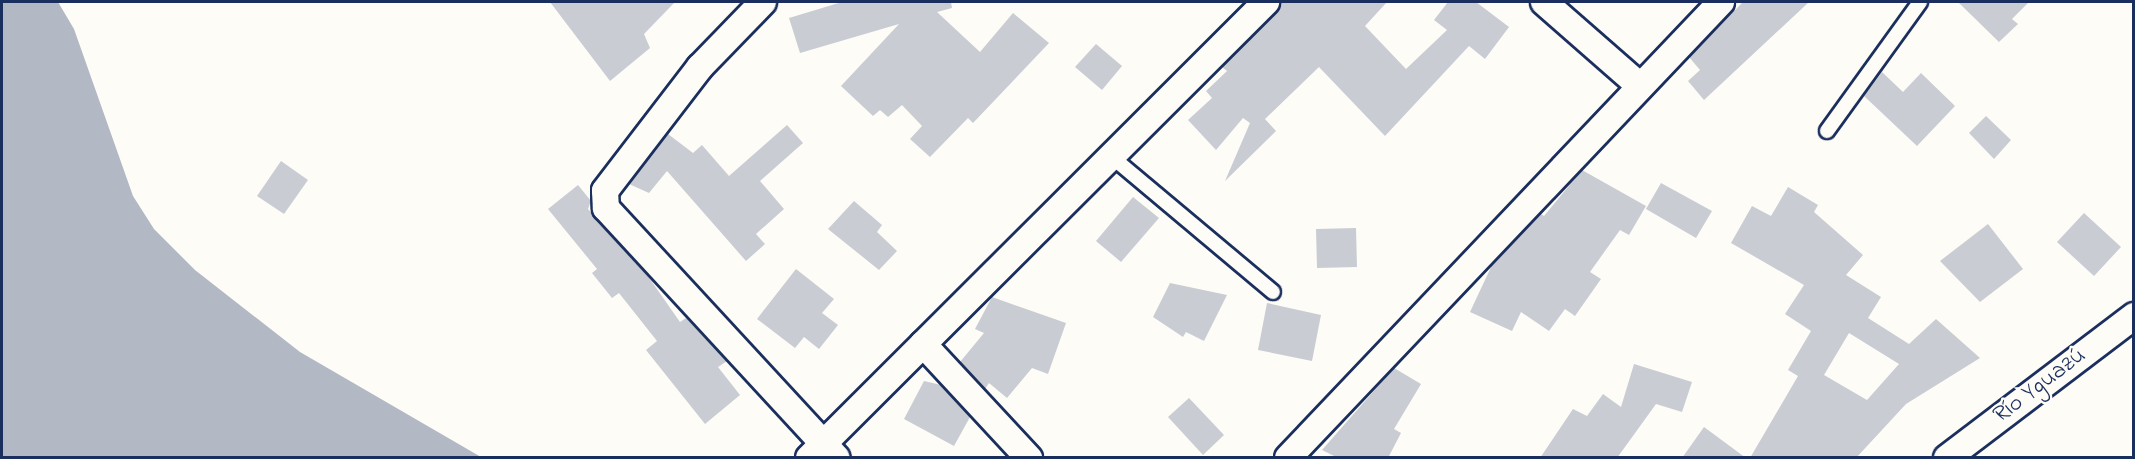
<!DOCTYPE html>
<meta charset="utf-8">
<style>
body{margin:0}
#map{position:relative;width:2135px;height:459px;overflow:hidden;background:#fdfcf7;font-family:"Indie Flower",sans-serif}
div>[style]{position:absolute}
.water>*{inset:0;background:#b3b8c5}
.building>*{inset:0;background:#c9ccd3}
.roads{filter:drop-shadow(2px 0 #1b2f5e) drop-shadow(-2px 0 #1b2f5e) drop-shadow(0 2px #1b2f5e) drop-shadow(0 -2px #1b2f5e)}
.lane>*{height:14px;margin:-7px;padding:0 7px;transform-origin:7px;border-radius:7px;background:#fdfcf7}
.street>*{height:26px;margin:-13px;padding:0 13px;transform-origin:13px;border-radius:13px;background:#fdfcf7}
span{translate:-50% -50%;white-space:nowrap;text-align:center;line-height:1.15;-webkit-text-stroke:4.5px #fdfcf7;paint-order:stroke}
.street-label{font-size:24px;color:#1b2f5e}
.frame{position:absolute;inset:0;border:3px solid #1b2f5e;pointer-events:none}
</style>
<div id="map">
<div class="water">
<i style="clip-path:polygon(2px 2px,58px 2px,74px 29px,133px 196px,154px 229px,195px 270px,300px 352px,481px 457px,2px 457px)"></i>
</div>
<div class="building">
<i style="clip-path:polygon(550px 2px,675px 2px,644px 34px,650px 48px,610px 81px)"></i>
<i style="clip-path:polygon(842px 2px,951px 2px,952px 8px,937px 12px,980px 52px,1013px 13px,1049px 43px,973px 123px,968px 118px,930px 157px,910px 139px,922px 126px,902px 105px,888px 117px,880px 110px,873px 116px,841px 86px,899px 24px,800px 53px,789px 18px)"></i>
<i style="clip-path:polygon(1281px 2px,1387px 2px,1365px 26px,1406px 69px,1447px 30px,1434px 20px,1448px 2px,1476px 2px,1509px 27px,1485px 59px,1469px 46px,1385px 136px,1319px 67px,1265px 119px,1276px 131px,1225px 181px,1250px 123px,1243px 118px,1216px 150px,1188px 120px,1212px 98px,1206px 91px,1227px 71px,1222px 67px,1277px 13px)"></i>
<i style="clip-path:polygon(1743px 2px,1809px 2px,1704px 100px,1688px 81px,1700px 70px,1689px 57px)"></i>
<i style="clip-path:polygon(1958px 2px,2029px 2px,2012px 19px,2018px 24px,1999px 42px)"></i>
<i style="clip-path:polygon(1096px 44px,1122px 66px,1102px 90px,1075px 67px)"></i>
<i style="clip-path:polygon(1882px 72px,1903px 92px,1921px 73px,1955px 106px,1917px 146px,1864px 96px)"></i>
<i style="clip-path:polygon(1986px 116px,2011px 140px,1994px 159px,1969px 133px)"></i>
<i style="clip-path:polygon(787px 125px,803px 143px,760px 181px,784px 209px,756px 234px,765px 244px,746px 261px,667px 171px,649px 193px,629px 184px,668px 134px,693px 153px,702px 145px,729px 176px)"></i>
<i style="clip-path:polygon(281px 161px,308px 180px,284px 214px,257px 196px)"></i>
<i style="clip-path:polygon(1582px 170px,1646px 206px,1629px 235px,1620px 230px,1590px 272px,1601px 279px,1575px 316px,1565px 309px,1549px 331px,1521px 312px,1512px 331px,1470px 312px,1492px 265px,1541px 214px,1544px 216px)"></i>
<i style="clip-path:polygon(1661px 183px,1712px 211px,1696px 238px,1646px 209px)"></i>
<i style="clip-path:polygon(578px 185px,591px 201px,588px 209px,645px 272px,680px 322px,686px 318px,727px 361px,718px 367px,740px 395px,705px 424px,646px 350px,657px 341px,619px 293px,612px 298px,592px 273px,597px 269px,548px 209px)"></i>
<i style="clip-path:polygon(evenodd,1788px 187px,1818px 205px,1814px 212px,1863px 255px,1846px 275px,1881px 297px,1868px 318px,1909px 344px,1936px 319px,1980px 358px,1906px 404px,1856px 458px,1750px 458px,1798px 376px,1788px 370px,1811px 331px,1785px 314px,1804px 285px,1731px 243px,1752px 206px,1771px 216px,1788px 187px,1849px 333px,1899px 364px,1867px 400px,1824px 375px,1849px 333px)"></i>
<i style="clip-path:polygon(1133px 197px,1159px 218px,1121px 262px,1096px 241px)"></i>
<i style="clip-path:polygon(854px 201px,882px 225px,877px 232px,897px 251px,879px 270px,828px 229px)"></i>
<i style="clip-path:polygon(2084px 213px,2121px 247px,2094px 276px,2057px 242px)"></i>
<i style="clip-path:polygon(1988px 224px,2023px 269px,1980px 302px,1940px 261px)"></i>
<i style="clip-path:polygon(1356px 228px,1357px 267px,1317px 268px,1316px 229px)"></i>
<i style="clip-path:polygon(796px 269px,834px 299px,822px 313px,838px 325px,819px 349px,804px 337px,795px 348px,757px 319px)"></i>
<i style="clip-path:polygon(1170px 283px,1227px 295px,1204px 341px,1186px 332px,1183px 337px,1153px 317px)"></i>
<i style="clip-path:polygon(992px 297px,1066px 323px,1048px 374px,1032px 368px,1007px 398px,989px 383px,985px 389px,960px 362px,984px 333px,975px 329px)"></i>
<i style="clip-path:polygon(1267px 303px,1321px 315px,1312px 361px,1258px 350px)"></i>
<i style="clip-path:polygon(1634px 364px,1692px 382px,1682px 412px,1656px 404px,1617px 458px,1540px 458px,1573px 409px,1587px 416px,1603px 394px,1621px 407px)"></i>
<i style="clip-path:polygon(1394px 368px,1421px 384px,1394px 429px,1401px 433px,1388px 458px,1338px 458px,1322px 450px)"></i>
<i style="clip-path:polygon(924px 381px,941px 385px,970px 417px,954px 446px,904px 419px)"></i>
<i style="clip-path:polygon(1189px 398px,1224px 435px,1203px 455px,1168px 417px)"></i>
<i style="clip-path:polygon(1704px 427px,1746px 458px,1682px 458px)"></i>
</div>
<div class="roads">
<div class="lane">
<i style="left:1827px;top:131px;width:159px;rotate:-54.2deg"></i>
<i style="left:1112px;top:157px;width:210px;rotate:40deg"></i>
</div>
<div class="street">
<i style="left:763px;top:2px;width:91px;rotate:134.1deg"></i>
<i style="left:700px;top:67px;width:156px;rotate:127.5deg"></i>
<i style="left:605px;top:191px;width:17px;rotate:87deg"></i>
<i style="left:606px;top:208px;width:340px;rotate:47.3deg"></i>
<i style="left:1544px;top:2px;width:128px;rotate:41.2deg"></i>
<i style="left:923px;top:344px;width:156px;rotate:47.1deg"></i>
<i style="left:809px;top:458px;width:646px;rotate:-44.94deg"></i>
<i style="left:1288px;top:458px;width:629px;rotate:-46.48deg"></i>
<i style="left:1947px;top:458px;width:235px;rotate:-37.2deg"></i>
</div>
</div>
<div class="street-label">
<span style="left:2040px;top:386px;rotate:-37deg">Río Yguazú</span>
</div>
<div class="frame"></div>
</div>
